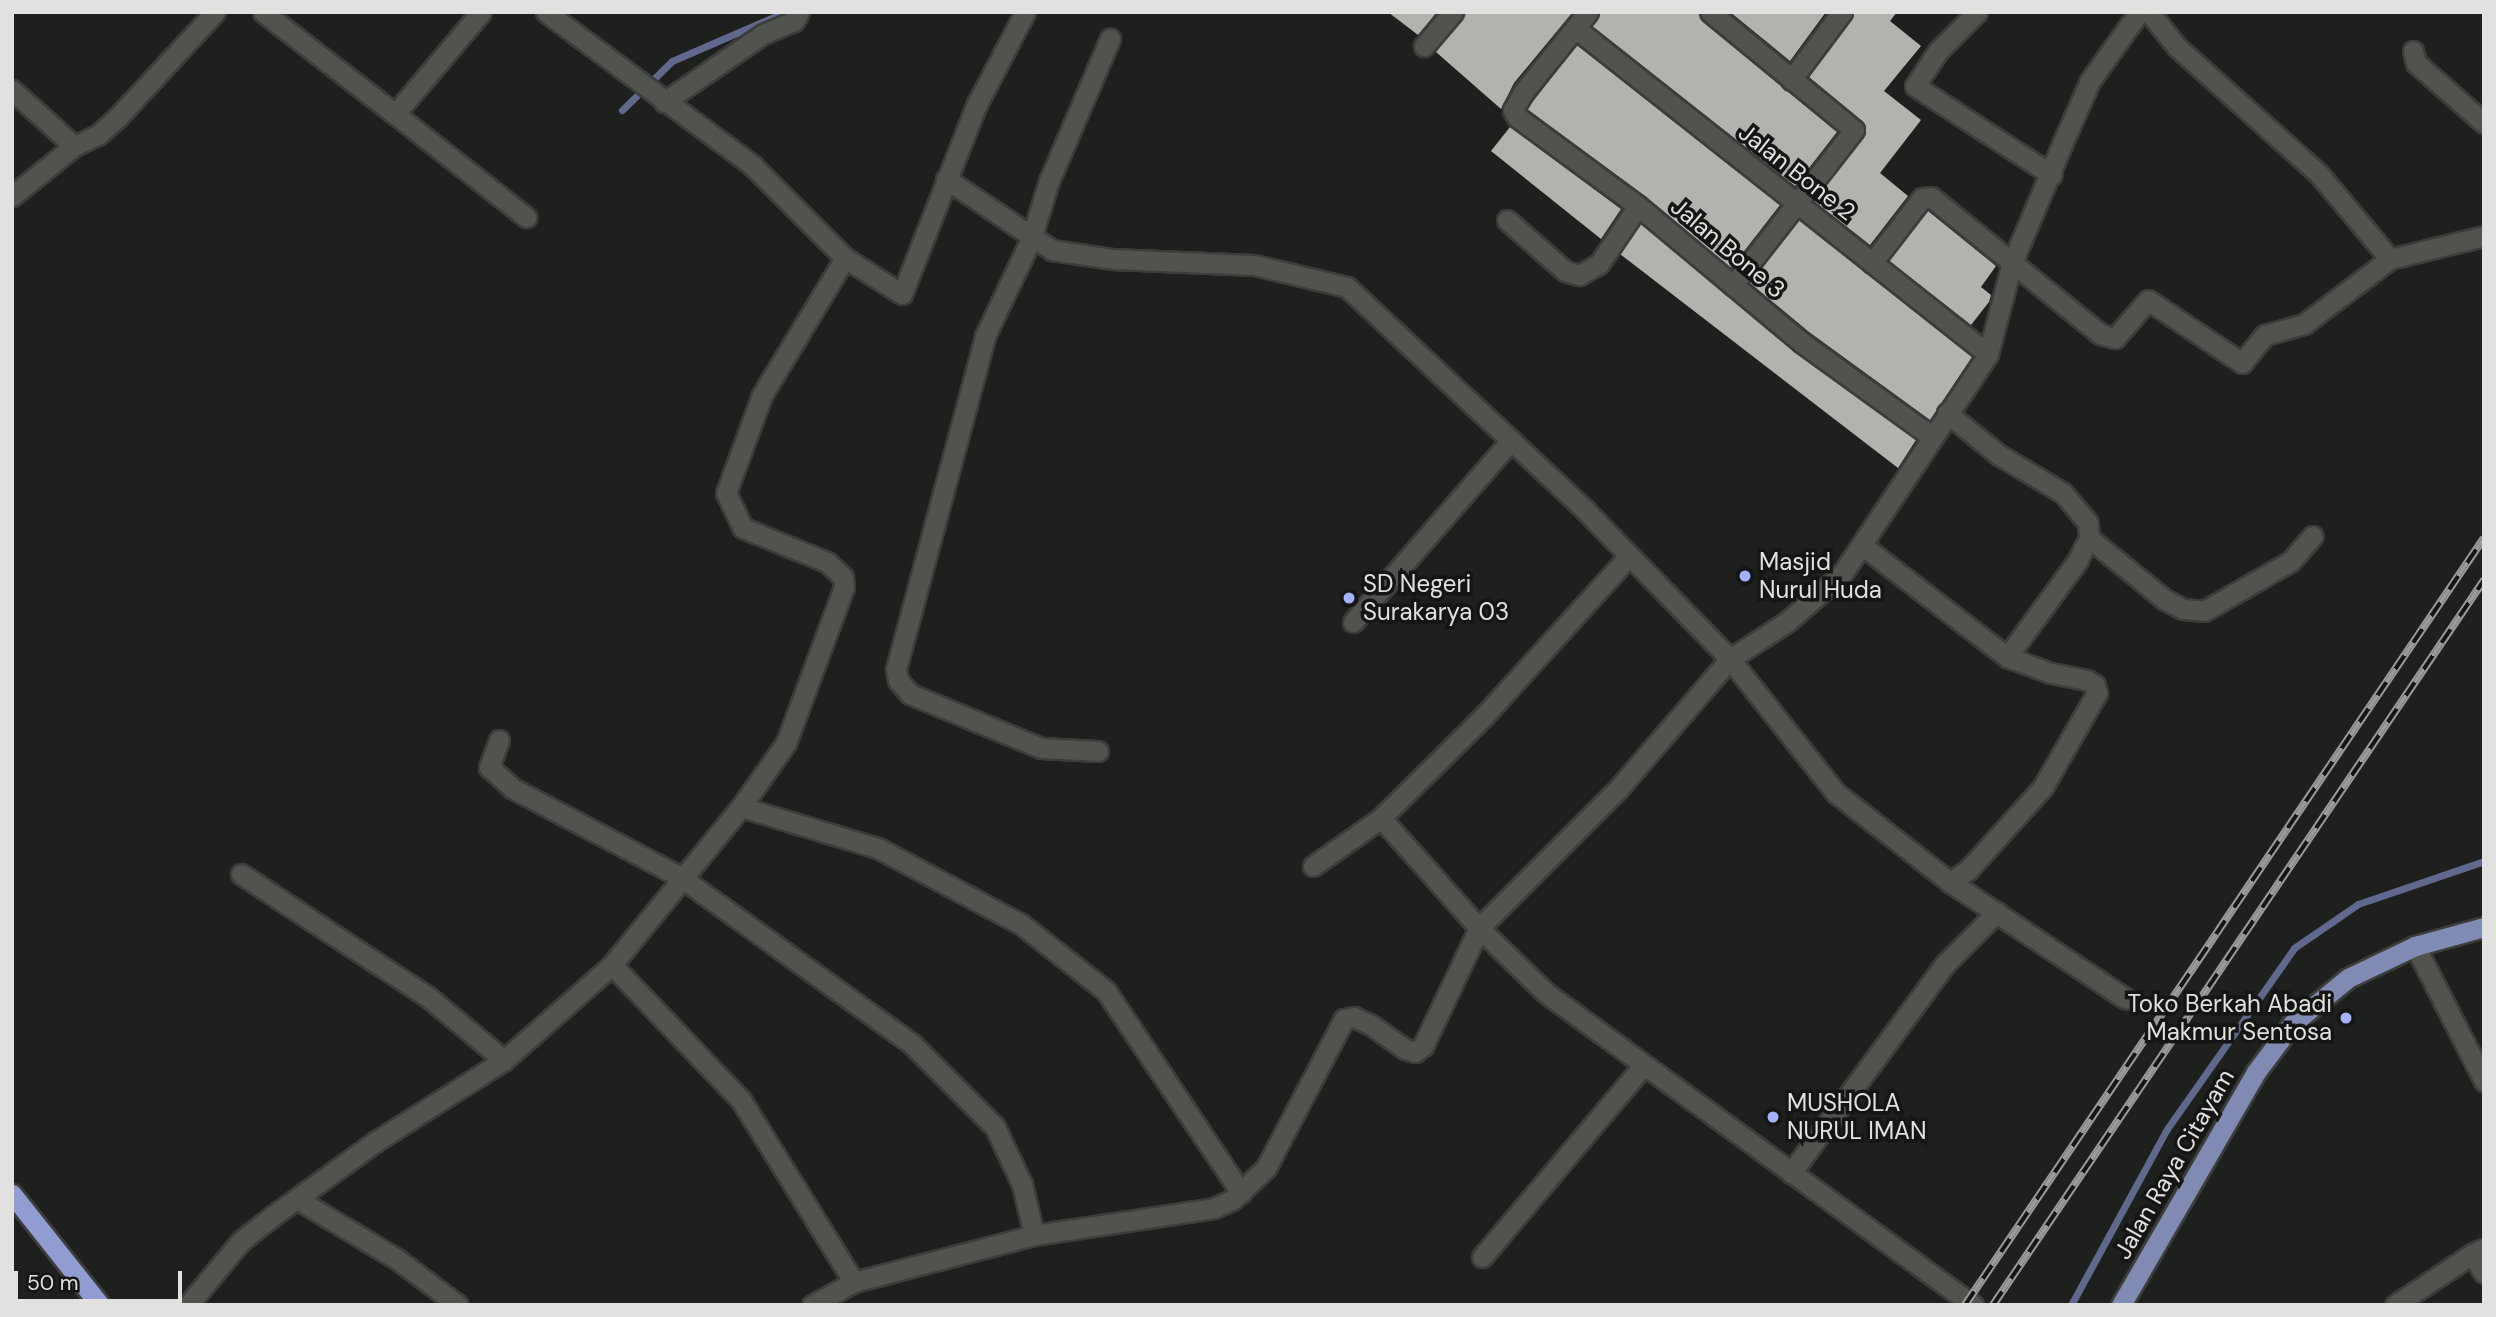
<!DOCTYPE html>
<style>
body{margin:0}
#map{position:relative;width:2496px;height:1317px;overflow:hidden;background:#1e201d;font-family:"DM Sans",sans-serif}
div>[style]{position:absolute}
.stream>*{height:7px;margin:-3.5px;padding:0 3.5px;transform-origin:3.5px;border-radius:3.5px;background:#61688d}
.building>*{inset:0;background:#b1b3af}
.roads{filter:drop-shadow(2px 0 #3c3d3b) drop-shadow(-2px 0 #3c3d3b) drop-shadow(0 2px #3c3d3b) drop-shadow(0 -2px #3c3d3b)}
.minor>*{height:19px;margin:-9.5px;padding:0 9.5px;transform-origin:9.5px;border-radius:9.5px;background:#51534f}
.primary>*{height:19px;margin:-9.5px;padding:0 9.5px;transform-origin:9.5px;border-radius:9.5px;background:#818ab2}
.trunk>*{height:19px;margin:-9.5px;padding:0 9.5px;transform-origin:9.5px;border-radius:9.5px;background:#919cd3}
.rail>*{height:8px;margin-top:-4px;transform-origin:0;background:repeating-linear-gradient(90deg,#151614 0 16px,#999b98 0 32px);box-sizing:border-box;border-block:2px solid #999b98}
.dots>*{width:19px;height:19px;translate:-50% -50%;box-sizing:border-box;border:4px solid #151614;border-radius:50%}
span{translate:-50% -50%;white-space:nowrap;text-align:center;line-height:1.15;-webkit-text-stroke:7px #151614;paint-order:stroke}
.street-label{font-size:24px;color:#e1e2e0}
.poi-label{font-size:24px;color:#e1e2e0}
.left{translate:0 -50%;text-align:left}
.right{translate:-100% -50%;text-align:right}
.frame{position:absolute;inset:0;border:14px solid #e1e2e0;pointer-events:none}
.scale{position:absolute;left:14px;top:1271px;width:168px;height:32px;box-sizing:border-box;border:4px solid #e1e2e0;border-top:0;padding-left:9px;font-size:21px;line-height:24px;white-space:nowrap;color:#e1e2e0;-webkit-text-stroke:5px #151614;paint-order:stroke}
</style>
<div id="map">
<div class="stream">
<i style="left:622px;top:110px;width:70px;rotate:-44.4deg"></i>
<i style="left:672px;top:61px;width:123px;rotate:-23.4deg"></i>
<i style="left:2071px;top:1305px;width:200px;rotate:-61.4deg"></i>
<i style="left:2167px;top:1129px;width:221px;rotate:-54.9deg"></i>
<i style="left:2294px;top:948px;width:78px;rotate:-34.5deg"></i>
<i style="left:2358px;top:904px;width:133px;rotate:-18.8deg"></i>
</div>
<div class="building">
<i style="clip-path:polygon(1388px 12px,1437px 12px,1418px 35px)"></i>
<i style="clip-path:polygon(1465px 12px,1571px 12px,1572px 13px,1514px 83px,1501px 109px,1436px 52px)"></i>
<i style="clip-path:polygon(1600px 12px,1698px 12px,1702px 21px,1837px 132px,1795px 186px,1592px 26px)"></i>
<i style="clip-path:polygon(1730px 12px,1826px 12px,1790px 61px)"></i>
<i style="clip-path:polygon(1854px 12px,1897px 12px,1890px 21px,1921px 46px,1884px 91px,1921px 120px,1880px 173px,1908px 196px,1870px 245px,1814px 201px,1866px 132px,1862px 121px,1809px 77px)"></i>
<i style="clip-path:polygon(1577px 45px,1780px 205px,1731px 268px,1645px 196px,1527px 109px)"></i>
<i style="clip-path:polygon(1510px 127px,1621px 209px,1601px 239px,1491px 151px)"></i>
<i style="clip-path:polygon(1928px 211px,1996px 266px,1981px 287px,1991px 295px,1989px 302px,1971px 325px,1889px 261px)"></i>
<i style="clip-path:polygon(1799px 220px,1972px 357px,1930px 420px,1809px 332px,1750px 283px)"></i>
<i style="clip-path:polygon(1641px 224px,1793px 351px,1916px 440px,1898px 468px,1620px 254px)"></i>
</div>
<div class="roads">
<div class="minor">
<i style="left:263px;top:12px;width:167px;rotate:37.7deg"></i>
<i style="left:395px;top:114px;width:133px;rotate:-49.9deg"></i>
<i style="left:546px;top:12px;width:258px;rotate:36.6deg"></i>
<i style="left:753px;top:166px;width:130px;rotate:45deg"></i>
<i style="left:845px;top:258px;width:67px;rotate:32.3deg"></i>
<i style="left:902px;top:294px;width:204px;rotate:-68.5deg"></i>
<i style="left:977px;top:104px;width:104px;rotate:-62.4deg"></i>
<i style="left:1588px;top:12px;width:102px;rotate:129deg"></i>
<i style="left:1524px;top:91px;width:22px;rotate:120deg"></i>
<i style="left:1513px;top:110px;width:8px;rotate:60deg"></i>
<i style="left:1517px;top:117px;width:150px;rotate:36.3deg"></i>
<i style="left:1638px;top:206px;width:212px;rotate:39.8deg"></i>
<i style="left:1801px;top:342px;width:160px;rotate:35.9deg"></i>
<i style="left:1710px;top:12px;width:186px;rotate:39.3deg"></i>
<i style="left:1854px;top:130px;width:197px;rotate:128deg"></i>
<i style="left:1977px;top:12px;width:55px;rotate:135deg"></i>
<i style="left:1938px;top:51px;width:42px;rotate:123.3deg"></i>
<i style="left:1915px;top:86px;width:163px;rotate:33deg"></i>
<i style="left:2149px;top:12px;width:45px;rotate:51.3deg"></i>
<i style="left:2177px;top:47px;width:189px;rotate:41.8deg"></i>
<i style="left:2318px;top:173px;width:112px;rotate:50.1deg"></i>
<i style="left:2390px;top:259px;width:97px;rotate:-13.7deg"></i>
<i style="left:1575px;top:28px;width:526px;rotate:38.29deg"></i>
<i style="left:1424px;top:46px;width:45px;rotate:-49.5deg"></i>
<i style="left:2413px;top:51px;width:12px;rotate:76deg"></i>
<i style="left:2416px;top:63px;width:91px;rotate:41.4deg"></i>
<i style="left:1791px;top:80px;width:85px;rotate:-53.1deg"></i>
<i style="left:12px;top:90px;width:84px;rotate:42.1deg"></i>
<i style="left:74px;top:146px;width:26px;rotate:-25deg"></i>
<i style="left:98px;top:135px;width:27px;rotate:-42deg"></i>
<i style="left:118px;top:117px;width:143px;rotate:-47.3deg"></i>
<i style="left:664px;top:102px;width:120px;rotate:-34.5deg"></i>
<i style="left:763px;top:34px;width:34px;rotate:-23deg"></i>
<i style="left:794px;top:21px;width:10px;rotate:-61deg"></i>
<i style="left:395px;top:114px;width:167px;rotate:38.2deg"></i>
<i style="left:946px;top:179px;width:128px;rotate:33.8deg"></i>
<i style="left:1052px;top:250px;width:62px;rotate:8.4deg"></i>
<i style="left:1113px;top:259px;width:141px;rotate:2.4deg"></i>
<i style="left:1254px;top:265px;width:96px;rotate:13.3deg"></i>
<i style="left:1347px;top:287px;width:328px;rotate:43.1deg"></i>
<i style="left:1586px;top:511px;width:206px;rotate:45.8deg"></i>
<i style="left:1730px;top:659px;width:171px;rotate:51.7deg"></i>
<i style="left:1836px;top:793px;width:145px;rotate:38deg"></i>
<i style="left:1950px;top:882px;width:211px;rotate:33.6deg"></i>
<i style="left:12px;top:196px;width:80px;rotate:-38.9deg"></i>
<i style="left:1507px;top:220px;width:77px;rotate:41.3deg"></i>
<i style="left:1565px;top:271px;width:15px;rotate:16deg"></i>
<i style="left:1579px;top:275px;width:23px;rotate:-29deg"></i>
<i style="left:1599px;top:264px;width:70px;rotate:-56.1deg"></i>
<i style="left:1872px;top:263px;width:82px;rotate:-52.4deg"></i>
<i style="left:1922px;top:198px;width:9px;rotate:-6deg"></i>
<i style="left:1931px;top:197px;width:218px;rotate:39deg"></i>
<i style="left:2100px;top:334px;width:16px;rotate:15deg"></i>
<i style="left:2115px;top:338px;width:50px;rotate:-49deg"></i>
<i style="left:2148px;top:300px;width:113px;rotate:33.8deg"></i>
<i style="left:2242px;top:363px;width:36px;rotate:-51deg"></i>
<i style="left:2265px;top:335px;width:41px;rotate:-15.8deg"></i>
<i style="left:2304px;top:324px;width:108px;rotate:-37.1deg"></i>
<i style="left:1947px;top:413px;width:67px;rotate:38.9deg"></i>
<i style="left:1999px;top:455px;width:74px;rotate:30.7deg"></i>
<i style="left:2063px;top:493px;width:39px;rotate:50deg"></i>
<i style="left:2088px;top:523px;width:15px;rotate:86deg"></i>
<i style="left:2089px;top:538px;width:25px;rotate:117deg"></i>
<i style="left:2078px;top:560px;width:120px;rotate:126.2deg"></i>
<i style="left:2089px;top:538px;width:97px;rotate:39.1deg"></i>
<i style="left:2164px;top:599px;width:21px;rotate:28deg"></i>
<i style="left:2183px;top:609px;width:21px;rotate:5deg"></i>
<i style="left:2204px;top:611px;width:100px;rotate:-29.9deg"></i>
<i style="left:2291px;top:561px;width:33px;rotate:-49deg"></i>
<i style="left:1863px;top:546px;width:182px;rotate:37.6deg"></i>
<i style="left:2007px;top:657px;width:47px;rotate:20deg"></i>
<i style="left:2051px;top:673px;width:37px;rotate:11deg"></i>
<i style="left:2087px;top:680px;width:9px;rotate:32deg"></i>
<i style="left:2095px;top:685px;width:8px;rotate:76deg"></i>
<i style="left:2097px;top:693px;width:108px;rotate:119.9deg"></i>
<i style="left:2043px;top:787px;width:112px;rotate:132.1deg"></i>
<i style="left:1968px;top:870px;width:22px;rotate:146deg"></i>
<i style="left:1353px;top:622px;width:241px;rotate:-49deg"></i>
<i style="left:499px;top:740px;width:29px;rotate:110deg"></i>
<i style="left:489px;top:767px;width:31px;rotate:42deg"></i>
<i style="left:512px;top:788px;width:189px;rotate:27.8deg"></i>
<i style="left:679px;top:876px;width:289px;rotate:35.8deg"></i>
<i style="left:913px;top:1045px;width:116px;rotate:45deg"></i>
<i style="left:995px;top:1127px;width:63px;rotate:64.7deg"></i>
<i style="left:1022px;top:1184px;width:52px;rotate:76.8deg"></i>
<i style="left:1098px;top:751px;width:57px;rotate:-177deg"></i>
<i style="left:1041px;top:748px;width:142px;rotate:-157.6deg"></i>
<i style="left:910px;top:694px;width:18px;rotate:-131deg"></i>
<i style="left:898px;top:680px;width:11px;rotate:-100deg"></i>
<i style="left:896px;top:669px;width:345px;rotate:-75deg"></i>
<i style="left:985px;top:336px;width:107px;rotate:-64.6deg"></i>
<i style="left:1031px;top:239px;width:61px;rotate:-72.8deg"></i>
<i style="left:1049px;top:181px;width:155px;rotate:-66.8deg"></i>
<i style="left:741px;top:807px;width:143px;rotate:16.7deg"></i>
<i style="left:878px;top:848px;width:162px;rotate:28deg"></i>
<i style="left:1021px;top:924px;width:108px;rotate:38.2deg"></i>
<i style="left:1106px;top:991px;width:243px;rotate:56.2deg"></i>
<i style="left:1381px;top:818px;width:147px;rotate:48.3deg"></i>
<i style="left:1479px;top:928px;width:93px;rotate:44.1deg"></i>
<i style="left:1546px;top:993px;width:529px;rotate:36.15deg"></i>
<i style="left:1313px;top:866px;width:83px;rotate:-35.2deg"></i>
<i style="left:1381px;top:818px;width:145px;rotate:-44.7deg"></i>
<i style="left:1484px;top:716px;width:216px;rotate:-47.8deg"></i>
<i style="left:241px;top:874px;width:224px;rotate:33.3deg"></i>
<i style="left:428px;top:997px;width:99px;rotate:39.7deg"></i>
<i style="left:2415px;top:946px;width:152px;rotate:62.9deg"></i>
<i style="left:612px;top:965px;width:187px;rotate:46.3deg"></i>
<i style="left:741px;top:1100px;width:214px;rotate:58.2deg"></i>
<i style="left:854px;top:1282px;width:186px;rotate:-14.6deg"></i>
<i style="left:1034px;top:1235px;width:182px;rotate:-8.5deg"></i>
<i style="left:1214px;top:1208px;width:20px;rotate:-24deg"></i>
<i style="left:1232px;top:1200px;width:47px;rotate:-43.3deg"></i>
<i style="left:1266px;top:1168px;width:168px;rotate:-62.4deg"></i>
<i style="left:1344px;top:1019px;width:10px;rotate:-11deg"></i>
<i style="left:1354px;top:1017px;width:19px;rotate:25deg"></i>
<i style="left:1371px;top:1025px;width:42px;rotate:35.2deg"></i>
<i style="left:1405px;top:1049px;width:10px;rotate:17deg"></i>
<i style="left:1415px;top:1052px;width:10px;rotate:-37deg"></i>
<i style="left:1423px;top:1046px;width:131px;rotate:-64.6deg"></i>
<i style="left:1479px;top:928px;width:197px;rotate:-45deg"></i>
<i style="left:1618px;top:789px;width:172px;rotate:-49.3deg"></i>
<i style="left:1730px;top:659px;width:69px;rotate:-33.2deg"></i>
<i style="left:1788px;top:621px;width:72px;rotate:-41deg"></i>
<i style="left:1842px;top:574px;width:264px;rotate:-56.4deg"></i>
<i style="left:1988px;top:354px;width:94px;rotate:-75.2deg"></i>
<i style="left:2012px;top:263px;width:131px;rotate:-67.1deg"></i>
<i style="left:2063px;top:142px;width:67px;rotate:-66.1deg"></i>
<i style="left:2090px;top:81px;width:85px;rotate:-54.6deg"></i>
<i style="left:1791px;top:1173px;width:261px;rotate:-53.6deg"></i>
<i style="left:1946px;top:963px;width:72px;rotate:-45deg"></i>
<i style="left:297px;top:1199px;width:117px;rotate:31deg"></i>
<i style="left:397px;top:1259px;width:76px;rotate:37deg"></i>
<i style="left:2483px;top:1249px;width:12px;rotate:156deg"></i>
<i style="left:2472px;top:1254px;width:22px;rotate:58deg"></i>
<i style="left:1482px;top:1257px;width:248px;rotate:-49.9deg"></i>
<i style="left:188px;top:1305px;width:83px;rotate:-50.4deg"></i>
<i style="left:241px;top:1241px;width:42px;rotate:-38.2deg"></i>
<i style="left:274px;top:1215px;width:125px;rotate:-35.9deg"></i>
<i style="left:375px;top:1142px;width:153px;rotate:-32.4deg"></i>
<i style="left:504px;top:1060px;width:144px;rotate:-41.3deg"></i>
<i style="left:612px;top:965px;width:204px;rotate:-50.8deg"></i>
<i style="left:741px;top:807px;width:78px;rotate:-54.9deg"></i>
<i style="left:786px;top:743px;width:166px;rotate:-69.6deg"></i>
<i style="left:844px;top:587px;width:10px;rotate:-96deg"></i>
<i style="left:843px;top:577px;width:22px;rotate:-137deg"></i>
<i style="left:827px;top:562px;width:91px;rotate:-158deg"></i>
<i style="left:743px;top:528px;width:39px;rotate:-116deg"></i>
<i style="left:726px;top:493px;width:104px;rotate:-69.8deg"></i>
<i style="left:762px;top:395px;width:160px;rotate:-58.8deg"></i>
<i style="left:812px;top:1305px;width:48px;rotate:-28.7deg"></i>
<i style="left:2395px;top:1305px;width:92px;rotate:-33.5deg"></i>
</div>
<div class="primary">
<i style="left:2121px;top:1305px;width:269px;rotate:-59.9deg"></i>
<i style="left:2256px;top:1072px;width:60px;rotate:-53.1deg"></i>
<i style="left:2292px;top:1024px;width:72px;rotate:-39.4deg"></i>
<i style="left:2348px;top:978px;width:74px;rotate:-25.5deg"></i>
<i style="left:2415px;top:946px;width:72px;rotate:-15.4deg"></i>
</div>
<div class="trunk">
<i style="left:12px;top:1194px;width:142px;rotate:51.6deg"></i>
</div>
</div>
<div class="rail">
<i style="left:1965px;top:1305px;width:926px;rotate:-55.92deg"></i>
<i style="left:1993px;top:1305px;width:876px;rotate:-55.89deg"></i>
</div>
<div class="dots">
<i style="left:1745px;top:576px;background:#a3b2fd"></i>
<i style="left:1349px;top:598px;background:#a3b2fd"></i>
<i style="left:2346px;top:1018px;background:#a3b2fd"></i>
<i style="left:1773px;top:1117px;background:#a3b2fd"></i>
</div>
<div class="street-label">
<span style="left:1797px;top:172px;rotate:38deg">Jalan Bone 2</span>
<span style="left:1728px;top:248px;rotate:40deg">Jalan Bone 3</span>
<span style="left:2174px;top:1164px;rotate:-60deg">Jalan Raya Citayam</span>
</div>
<div class="poi-label">
<span class="left" style="left:1759px;top:576px">Masjid<br>Nurul Huda</span>
<span class="left" style="left:1363px;top:598px">SD Negeri<br>Surakarya 03</span>
<span class="right" style="left:2332px;top:1018px">Toko Berkah Abadi<br>Makmur Sentosa</span>
<span class="left" style="left:1787px;top:1117px">MUSHOLA<br>NURUL IMAN</span>
</div>
<div class="frame"></div>
<div class="scale">50 m</div>
</div>
